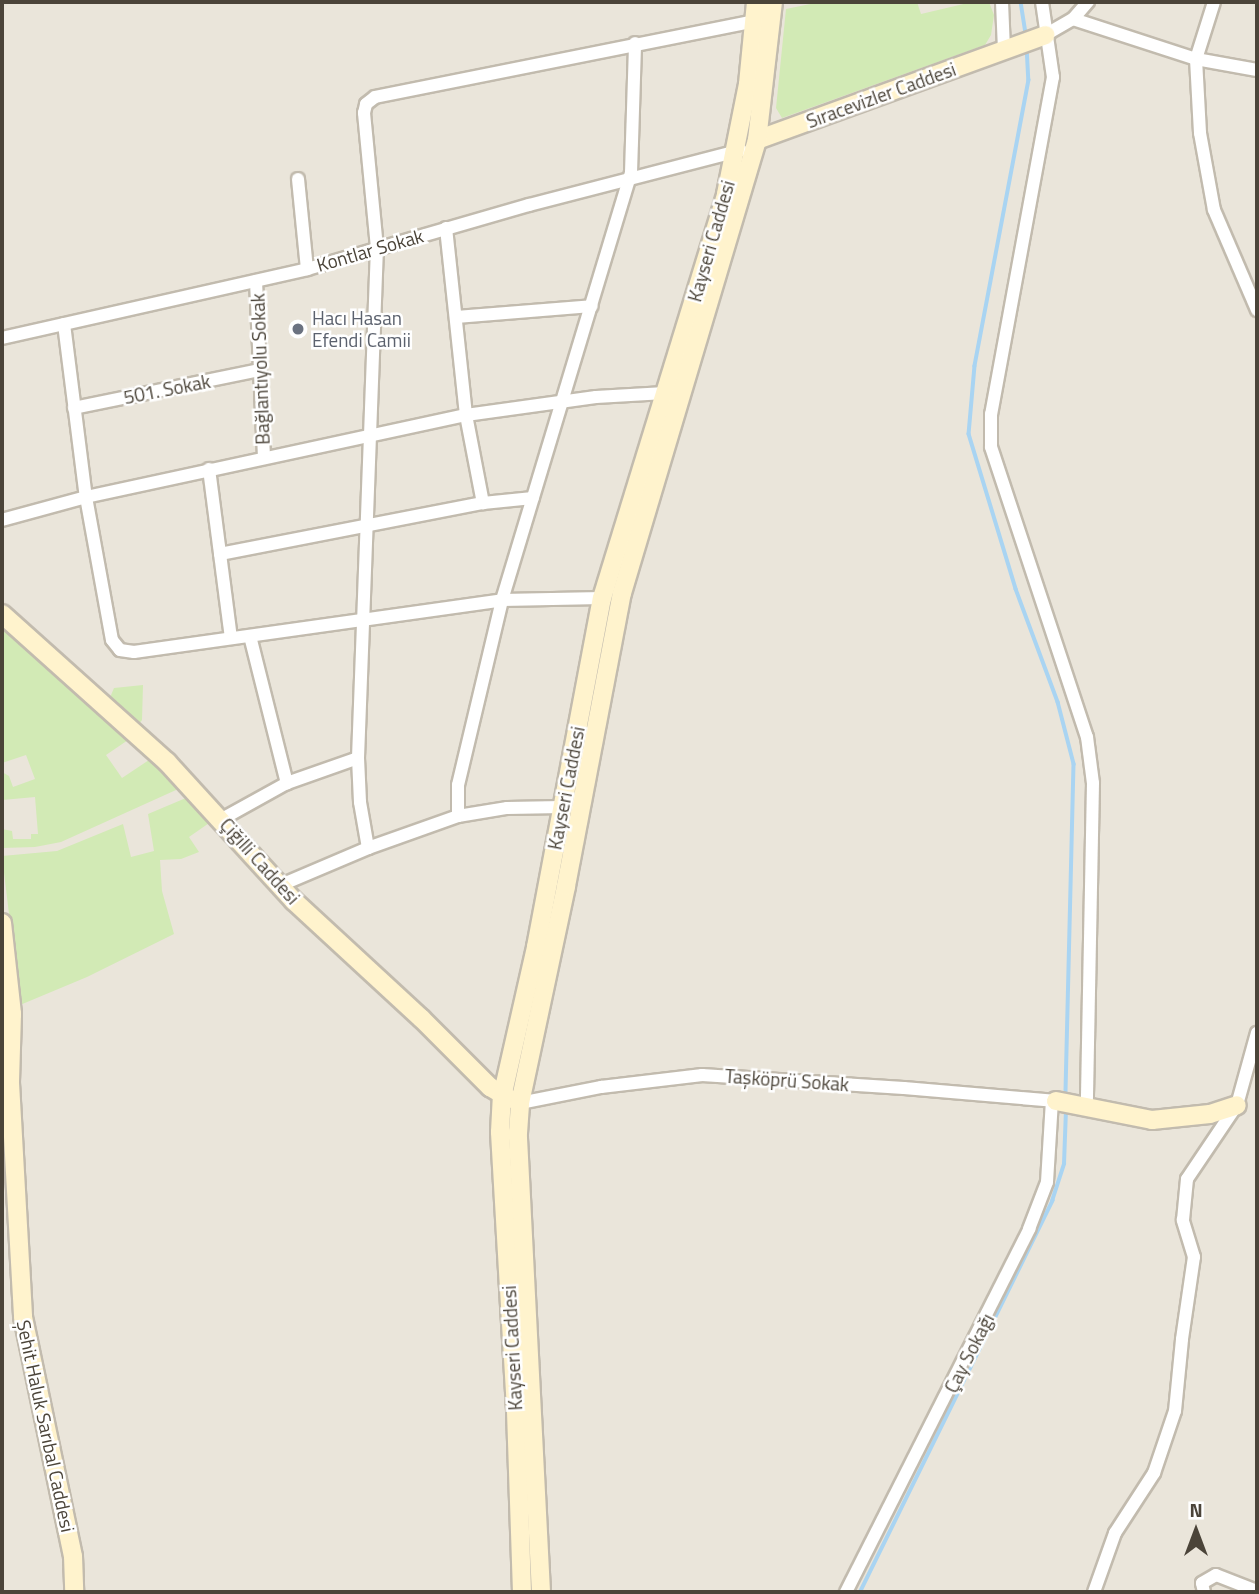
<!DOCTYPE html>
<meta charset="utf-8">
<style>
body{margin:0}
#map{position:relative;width:1259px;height:1594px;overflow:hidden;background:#f6f3ec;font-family:"Titillium Web",sans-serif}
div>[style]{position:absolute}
.residential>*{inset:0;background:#eae5da}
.green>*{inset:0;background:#d2eab5}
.stream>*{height:3.5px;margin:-1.75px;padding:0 1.75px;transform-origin:1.75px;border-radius:1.75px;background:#a9d4f2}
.roads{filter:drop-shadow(2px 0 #c2bbae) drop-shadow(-2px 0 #c2bbae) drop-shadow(0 2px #c2bbae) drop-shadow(0 -2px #c2bbae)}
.street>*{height:12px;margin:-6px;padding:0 6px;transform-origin:6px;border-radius:6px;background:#fff}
.secondary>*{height:18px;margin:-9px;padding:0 9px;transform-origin:9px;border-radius:9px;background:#fff3cd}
.dots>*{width:19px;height:19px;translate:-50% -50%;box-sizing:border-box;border:4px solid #fff;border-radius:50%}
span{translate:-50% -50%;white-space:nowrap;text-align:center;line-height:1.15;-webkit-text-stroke:5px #fff;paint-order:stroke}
.street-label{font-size:19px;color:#4b4439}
.worship-label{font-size:19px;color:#5b616d}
.left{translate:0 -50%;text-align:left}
.frame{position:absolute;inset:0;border:4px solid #4b4439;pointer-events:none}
.north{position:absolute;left:1161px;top:1496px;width:70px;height:70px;-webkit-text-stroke:5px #fff;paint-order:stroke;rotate:0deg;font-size:19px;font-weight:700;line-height:28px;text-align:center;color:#4b4439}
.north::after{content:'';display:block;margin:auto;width:24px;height:32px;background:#4b4439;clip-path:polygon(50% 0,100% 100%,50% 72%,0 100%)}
</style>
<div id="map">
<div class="residential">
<i style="clip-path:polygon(2px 2px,1257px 2px,1257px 1592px,2px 1592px)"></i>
</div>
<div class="green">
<i style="clip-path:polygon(820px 2px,917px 2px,921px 14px,972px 2px,989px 2px,994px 15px,991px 35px,985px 45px,782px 118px,776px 108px,786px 9px)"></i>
<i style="clip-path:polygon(2px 629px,131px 738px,106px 755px,122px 778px,152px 758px,178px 785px,176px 790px,61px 842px,35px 847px,2px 848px,2px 829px,12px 831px,13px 839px,31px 839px,31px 834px,38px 834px,35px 797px,2px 800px,2px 772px,9px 776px,13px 787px,35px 779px,26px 755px,2px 763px)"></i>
<i style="clip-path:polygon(143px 685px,142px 720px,139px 724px,109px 700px,114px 688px)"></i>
<i style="clip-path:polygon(193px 795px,212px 821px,189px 837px,199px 852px,181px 859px,160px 860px,162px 891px,174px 934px,87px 977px,20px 1005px,2px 856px,57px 851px,123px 824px,131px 857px,154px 851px,148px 814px)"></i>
</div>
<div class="stream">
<i style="left:1021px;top:2px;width:33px;rotate:81deg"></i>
<i style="left:1027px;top:46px;width:34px;rotate:87deg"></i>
<i style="left:1029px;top:80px;width:291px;rotate:100.7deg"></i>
<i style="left:975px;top:366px;width:68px;rotate:95deg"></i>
<i style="left:969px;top:434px;width:162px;rotate:73.1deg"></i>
<i style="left:1016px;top:589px;width:121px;rotate:69.6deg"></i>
<i style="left:1058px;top:702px;width:64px;rotate:75.5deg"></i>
<i style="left:1074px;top:764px;width:334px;rotate:91.4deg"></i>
<i style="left:860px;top:1592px;width:436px;rotate:-63.8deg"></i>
<i style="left:1052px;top:1201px;width:39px;rotate:-72deg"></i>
<i style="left:1064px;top:1164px;width:55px;rotate:-87.9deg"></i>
</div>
<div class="roads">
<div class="street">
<i style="left:1002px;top:2px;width:48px;rotate:87.6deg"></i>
<i style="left:1042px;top:2px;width:76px;rotate:81.7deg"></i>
<i style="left:1053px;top:77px;width:343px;rotate:100.4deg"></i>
<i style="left:991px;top:414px;width:33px;rotate:90deg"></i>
<i style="left:991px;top:447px;width:305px;rotate:71.7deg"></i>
<i style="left:1087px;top:737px;width:46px;rotate:82.6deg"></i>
<i style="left:1093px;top:783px;width:324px;rotate:91.1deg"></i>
<i style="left:1214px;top:2px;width:60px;rotate:107.5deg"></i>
<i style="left:1196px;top:59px;width:74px;rotate:86.9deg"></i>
<i style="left:1200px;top:133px;width:78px;rotate:79.7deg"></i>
<i style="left:1214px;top:210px;width:109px;rotate:66.7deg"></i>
<i style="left:1073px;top:19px;width:129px;rotate:18deg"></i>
<i style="left:1196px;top:59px;width:62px;rotate:10.2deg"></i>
<i style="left:1045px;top:35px;width:32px;rotate:-30deg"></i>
<i style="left:1073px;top:19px;width:23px;rotate:-49deg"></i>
<i style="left:298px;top:179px;width:90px;rotate:84.3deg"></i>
<i style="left:446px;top:228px;width:188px;rotate:83.9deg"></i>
<i style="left:466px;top:415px;width:90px;rotate:79.1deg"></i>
<i style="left:256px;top:281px;width:176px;rotate:87.4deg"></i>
<i style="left:456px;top:317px;width:136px;rotate:-4.6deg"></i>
<i style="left:64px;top:324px;width:174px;rotate:82.8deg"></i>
<i style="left:86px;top:497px;width:145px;rotate:79.7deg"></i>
<i style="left:112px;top:640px;width:13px;rotate:51deg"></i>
<i style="left:120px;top:650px;width:14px;rotate:8deg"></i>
<i style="left:134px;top:652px;width:372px;rotate:-8deg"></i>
<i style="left:502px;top:600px;width:100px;rotate:-1.1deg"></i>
<i style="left:2px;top:338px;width:313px;rotate:-12.7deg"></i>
<i style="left:307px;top:269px;width:231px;rotate:-16.1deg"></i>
<i style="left:529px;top:205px;width:219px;rotate:-14.5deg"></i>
<i style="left:74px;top:408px;width:189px;rotate:-11.6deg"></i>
<i style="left:209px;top:469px;width:170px;rotate:82.6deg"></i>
<i style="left:2px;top:520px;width:87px;rotate:-15.3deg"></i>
<i style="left:86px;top:497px;width:389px;rotate:-12.2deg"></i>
<i style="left:466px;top:415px;width:131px;rotate:-7.9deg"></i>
<i style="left:596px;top:397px;width:69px;rotate:-3.3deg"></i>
<i style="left:220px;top:554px;width:268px;rotate:-11deg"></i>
<i style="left:483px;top:503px;width:50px;rotate:-5.7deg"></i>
<i style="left:250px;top:636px;width:152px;rotate:75.9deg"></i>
<i style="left:458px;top:816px;width:31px;rotate:-90deg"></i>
<i style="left:458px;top:785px;width:190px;rotate:-76.6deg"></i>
<i style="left:502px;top:600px;width:446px;rotate:-73.2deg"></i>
<i style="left:631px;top:173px;width:130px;rotate:-88.2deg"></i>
<i style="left:222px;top:819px;width:74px;rotate:-29deg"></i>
<i style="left:287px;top:783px;width:75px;rotate:-19.4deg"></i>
<i style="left:368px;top:848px;width:47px;rotate:-99.9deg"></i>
<i style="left:360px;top:802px;width:44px;rotate:-92.6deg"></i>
<i style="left:358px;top:758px;width:510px;rotate:-87.87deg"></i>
<i style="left:377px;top:248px;width:136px;rotate:-95.5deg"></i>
<i style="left:364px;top:113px;width:9px;rotate:-77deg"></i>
<i style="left:366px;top:104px;width:11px;rotate:-38deg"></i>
<i style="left:375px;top:97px;width:387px;rotate:-11.3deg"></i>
<i style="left:281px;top:885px;width:95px;rotate:-23deg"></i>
<i style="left:368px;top:848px;width:96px;rotate:-19.6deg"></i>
<i style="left:458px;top:816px;width:50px;rotate:-9.3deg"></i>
<i style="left:507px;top:808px;width:55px;rotate:-1deg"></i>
<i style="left:520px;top:1103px;width:83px;rotate:-11.2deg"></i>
<i style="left:601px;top:1087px;width:102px;rotate:-6.8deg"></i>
<i style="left:702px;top:1075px;width:202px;rotate:3.7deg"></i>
<i style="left:904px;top:1088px;width:153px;rotate:4.9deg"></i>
<i style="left:846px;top:1592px;width:407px;rotate:-63.2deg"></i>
<i style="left:1029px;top:1229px;width:50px;rotate:-69deg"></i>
<i style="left:1047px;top:1182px;width:81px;rotate:-86.5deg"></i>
<i style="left:1094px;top:1592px;width:63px;rotate:-70.4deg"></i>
<i style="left:1115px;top:1533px;width:72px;rotate:-57deg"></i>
<i style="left:1154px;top:1473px;width:65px;rotate:-71.3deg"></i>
<i style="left:1175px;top:1411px;width:72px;rotate:-84.4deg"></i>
<i style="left:1182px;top:1339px;width:83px;rotate:-81.7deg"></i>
<i style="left:1194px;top:1257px;width:39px;rotate:-107deg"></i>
<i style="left:1183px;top:1220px;width:41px;rotate:-84.4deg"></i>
<i style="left:1187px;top:1179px;width:89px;rotate:-56deg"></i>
<i style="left:1237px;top:1105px;width:75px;rotate:-74.5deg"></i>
<i style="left:1204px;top:1592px;width:9px;rotate:-103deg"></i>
<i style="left:1202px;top:1583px;width:16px;rotate:-30deg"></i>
<i style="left:1216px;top:1575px;width:44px;rotate:21.3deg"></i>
</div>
<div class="secondary">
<i style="left:757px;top:140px;width:307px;rotate:-20deg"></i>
<i style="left:2px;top:614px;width:222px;rotate:41.9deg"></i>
<i style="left:167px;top:762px;width:188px;rotate:47.6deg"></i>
<i style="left:294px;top:901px;width:173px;rotate:42.7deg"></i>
<i style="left:421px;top:1018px;width:98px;rotate:45deg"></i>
<i style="left:490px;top:1087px;width:23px;rotate:31deg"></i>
<i style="left:2px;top:923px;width:92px;rotate:83.7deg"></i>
<i style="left:12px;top:1014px;width:69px;rotate:91.7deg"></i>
<i style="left:10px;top:1083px;width:234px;rotate:86.8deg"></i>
<i style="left:23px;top:1317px;width:244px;rotate:78.2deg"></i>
<i style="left:73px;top:1556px;width:36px;rotate:88deg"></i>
<i style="left:1056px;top:1101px;width:98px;rotate:11.2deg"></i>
<i style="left:1152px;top:1120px;width:58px;rotate:-5.9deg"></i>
<i style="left:1210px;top:1114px;width:28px;rotate:-18deg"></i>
<i style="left:522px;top:1592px;width:182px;rotate:-91.9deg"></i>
<i style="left:516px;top:1410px;width:278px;rotate:-93.3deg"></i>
<i style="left:500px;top:1132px;width:35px;rotate:-87deg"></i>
<i style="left:502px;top:1097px;width:154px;rotate:-77.2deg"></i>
<i style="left:536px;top:947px;width:355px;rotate:-79.3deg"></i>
<i style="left:602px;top:598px;width:423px;rotate:-72.9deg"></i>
<i style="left:726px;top:194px;width:112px;rotate:-78.7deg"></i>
<i style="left:748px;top:84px;width:82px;rotate:-84.4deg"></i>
<i style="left:541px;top:1592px;width:460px;rotate:-92.9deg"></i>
<i style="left:518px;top:1133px;width:30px;rotate:-86deg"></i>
<i style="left:520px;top:1103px;width:222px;rotate:-78deg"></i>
<i style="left:566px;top:886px;width:298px;rotate:-79.2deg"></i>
<i style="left:622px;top:593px;width:473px;rotate:-73.4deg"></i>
<i style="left:757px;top:140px;width:139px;rotate:-83.4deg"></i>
</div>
</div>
<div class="dots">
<i style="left:298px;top:329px;background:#6b7280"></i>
</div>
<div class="street-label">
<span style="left:881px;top:95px;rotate:-20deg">Sıracevizler Caddesi</span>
<span style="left:711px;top:241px;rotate:-74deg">Kayseri Caddesi</span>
<span style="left:370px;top:250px;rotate:-16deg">Kontlar Sokak</span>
<span style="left:260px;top:369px;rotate:-92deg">Bağlantıyolu Sokak</span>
<span style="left:167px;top:389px;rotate:-11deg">501. Sokak</span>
<span style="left:566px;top:788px;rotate:-79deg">Kayseri Caddesi</span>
<span style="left:260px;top:861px;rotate:48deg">Çiğilli Caddesi</span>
<span style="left:787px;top:1080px;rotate:4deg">Taşköprü Sokak</span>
<span style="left:512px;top:1348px;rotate:-93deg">Kayseri Caddesi</span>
<span style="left:969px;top:1353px;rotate:-63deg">Çay Sokağı</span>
<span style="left:46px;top:1426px;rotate:78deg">Şehit Haluk Sarıbal Caddesi</span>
</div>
<div class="worship-label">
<span class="left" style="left:312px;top:329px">Hacı Hasan<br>Efendi Camii</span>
</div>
<div class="frame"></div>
<div class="north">N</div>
</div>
